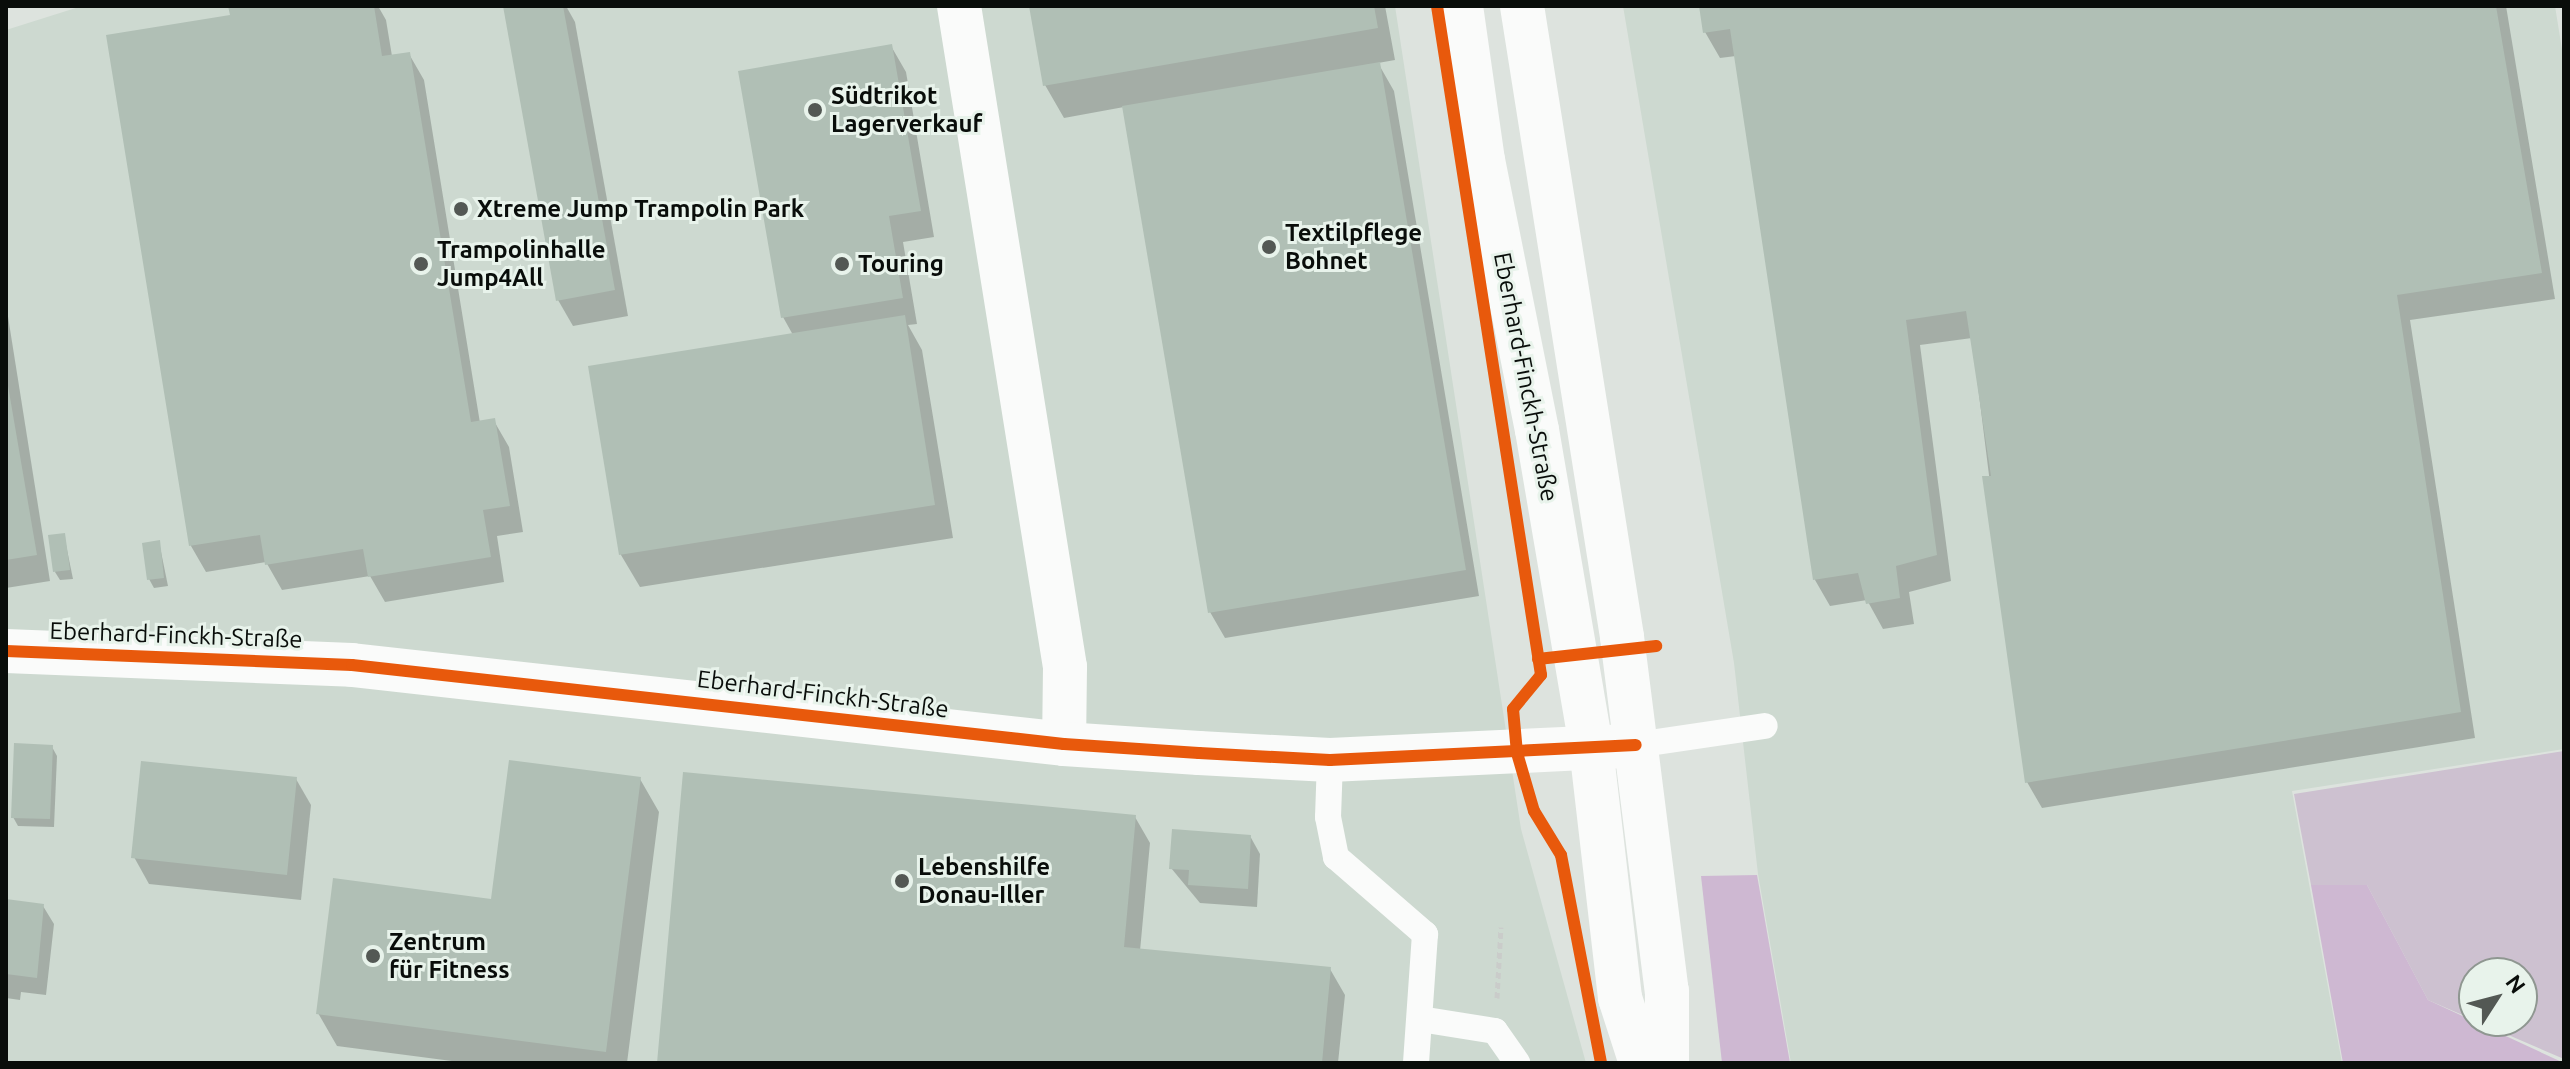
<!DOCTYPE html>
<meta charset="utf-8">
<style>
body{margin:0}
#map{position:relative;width:2570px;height:1069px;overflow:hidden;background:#dde3de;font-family:Ubuntu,sans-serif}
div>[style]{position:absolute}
.built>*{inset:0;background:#cdd9d0}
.green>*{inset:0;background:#cdc1d0}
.forest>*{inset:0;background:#ceb8d2}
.shadow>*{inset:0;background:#0003}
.building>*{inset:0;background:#b0bfb5}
.path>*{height:5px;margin-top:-2.5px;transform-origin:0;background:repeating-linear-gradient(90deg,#caccca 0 6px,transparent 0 10px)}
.service>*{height:26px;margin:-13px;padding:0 13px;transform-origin:13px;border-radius:13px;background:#fafbfa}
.minor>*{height:44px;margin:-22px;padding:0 22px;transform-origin:22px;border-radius:22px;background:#fafbfa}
.tertiary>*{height:44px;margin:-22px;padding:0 22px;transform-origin:22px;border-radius:22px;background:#fafbfa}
.cycleway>*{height:12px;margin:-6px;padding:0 6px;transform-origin:6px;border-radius:6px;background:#e8590c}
.dots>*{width:22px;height:22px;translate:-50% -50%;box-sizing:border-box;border:4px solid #e8f3eb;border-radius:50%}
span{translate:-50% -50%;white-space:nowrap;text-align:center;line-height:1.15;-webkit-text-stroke:6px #e8f3eb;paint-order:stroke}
.poi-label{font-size:24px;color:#090d0a;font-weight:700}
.left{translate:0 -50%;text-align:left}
.street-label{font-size:24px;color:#090d0a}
.frame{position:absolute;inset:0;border:8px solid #090d0a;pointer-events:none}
.north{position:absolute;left:2458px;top:957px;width:80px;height:80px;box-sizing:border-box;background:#e8f3eb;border:2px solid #8f9791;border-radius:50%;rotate:54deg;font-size:22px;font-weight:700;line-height:32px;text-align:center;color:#090d0a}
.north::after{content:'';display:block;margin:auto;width:28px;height:36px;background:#535854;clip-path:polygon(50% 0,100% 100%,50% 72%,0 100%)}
</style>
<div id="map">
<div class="built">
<i style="clip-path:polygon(82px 6px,1395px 6px,1521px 829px,1586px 1063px,6px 1063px,6px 30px)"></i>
<i style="clip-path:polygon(1623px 6px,2555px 6px,2564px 62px,2564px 749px,2292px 791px,2342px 1063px,1791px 1063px,1758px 874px,1734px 663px)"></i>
</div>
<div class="green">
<i style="clip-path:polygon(2564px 751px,2564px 1059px,2476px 1021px,2522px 1021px,2522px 973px,2474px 973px,2474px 1020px,2428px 1000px,2367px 885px,2311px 885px,2294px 794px)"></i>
</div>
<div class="forest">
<i style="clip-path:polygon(1757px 875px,1790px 1063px,1722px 1063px,1701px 876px)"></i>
<i style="clip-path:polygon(2311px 885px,2367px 885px,2428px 1000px,2564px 1063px,2343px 1063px)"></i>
</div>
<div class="shadow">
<i style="clip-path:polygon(231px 6px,378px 6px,386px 20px,392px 56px,409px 54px,424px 80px,480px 423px,494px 421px,509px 447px,523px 532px,497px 536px,504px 582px,385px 602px,370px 576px,282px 590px,266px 562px,206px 572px,191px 546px,108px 37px,233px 17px)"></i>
<i style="clip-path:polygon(505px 6px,566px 6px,575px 22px,628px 316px,573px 326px,558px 300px)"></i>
<i style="clip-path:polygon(1031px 6px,1385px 6px,1395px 60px,1378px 63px,1394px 91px,1479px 596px,1225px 638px,1210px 612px,1124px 107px,1064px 118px,1045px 85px)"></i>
<i style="clip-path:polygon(1701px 6px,2506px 6px,2555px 299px,2410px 320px,2475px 738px,2042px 808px,2027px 782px,1972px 338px,1920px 345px,1951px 581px,1909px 592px,1914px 624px,1883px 629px,1867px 600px,1830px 606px,1815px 580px,1736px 56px,1720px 58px,1705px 32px)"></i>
<i style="clip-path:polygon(891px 46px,906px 72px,934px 237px,903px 242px,917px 324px,908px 325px,922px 350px,953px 538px,640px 587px,621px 555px,591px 367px,793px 335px,783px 317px)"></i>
<i style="clip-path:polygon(6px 304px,50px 581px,6px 588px)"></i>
<i style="clip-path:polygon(64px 535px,73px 579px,60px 580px,55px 572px)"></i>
<i style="clip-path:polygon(159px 542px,168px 586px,154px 588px,149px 579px)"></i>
<i style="clip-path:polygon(52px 747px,57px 756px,54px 827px,18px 826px,13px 817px)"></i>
<i style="clip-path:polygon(296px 779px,311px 805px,301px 900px,149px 884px,134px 857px)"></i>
<i style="clip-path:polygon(640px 779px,659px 812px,627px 1063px,467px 1063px,337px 1046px,318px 1013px,493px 901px)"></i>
<i style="clip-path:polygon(1135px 817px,1150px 843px,1140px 951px,1330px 969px,1345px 995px,1338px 1063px,659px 1063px)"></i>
<i style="clip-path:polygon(1250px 836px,1260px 854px,1257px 907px,1200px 903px,1171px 868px)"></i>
<i style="clip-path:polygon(6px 901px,43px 906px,54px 924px,46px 995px,21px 992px,20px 1000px,6px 998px)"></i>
</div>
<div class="building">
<i style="clip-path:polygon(228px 6px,374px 6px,382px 56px,410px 52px,471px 422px,495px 418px,510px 506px,483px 510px,491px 557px,368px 577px,363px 549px,265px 565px,260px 535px,189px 546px,106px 35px,230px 15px)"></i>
<i style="clip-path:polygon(503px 6px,563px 6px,615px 290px,556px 301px)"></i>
<i style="clip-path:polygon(1029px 6px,1374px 6px,1378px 28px,1043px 86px)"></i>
<i style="clip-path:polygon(1699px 6px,2496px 6px,2542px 273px,2397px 295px,2461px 712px,2025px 783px,1982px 476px,1991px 476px,1966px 311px,1906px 320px,1937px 555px,1896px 566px,1900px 598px,1866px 604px,1858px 573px,1813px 580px,1730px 29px,1703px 33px)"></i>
<i style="clip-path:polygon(892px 44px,921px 211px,889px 216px,903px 298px,781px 318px,738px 71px)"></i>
<i style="clip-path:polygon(1380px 62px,1466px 570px,1208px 613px,1122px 106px)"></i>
<i style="clip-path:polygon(905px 315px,935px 505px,619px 555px,588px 366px)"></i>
<i style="clip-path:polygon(6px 374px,37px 555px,6px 560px)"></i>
<i style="clip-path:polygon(65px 533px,70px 570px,53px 572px,48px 535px)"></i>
<i style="clip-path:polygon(160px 540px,164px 578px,147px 580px,142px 543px)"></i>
<i style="clip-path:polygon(14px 743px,53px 745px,50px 819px,11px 818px)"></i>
<i style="clip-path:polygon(509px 760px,641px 777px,606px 1052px,316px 1014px,333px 878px,491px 899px)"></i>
<i style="clip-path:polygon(141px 761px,297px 777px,287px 875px,131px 858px)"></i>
<i style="clip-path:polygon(683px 772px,1136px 815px,1124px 947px,1331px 967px,1322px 1063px,657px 1063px)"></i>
<i style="clip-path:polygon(1172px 829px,1251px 835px,1248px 889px,1188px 885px,1189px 870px,1169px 869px)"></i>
<i style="clip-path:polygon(6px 899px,44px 904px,37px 978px,6px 974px)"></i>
</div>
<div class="path">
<i style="left:1497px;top:998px;width:71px;rotate:-86.8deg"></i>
</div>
<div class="service">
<i style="left:1636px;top:745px;width:130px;rotate:-8.4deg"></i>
<i style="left:1330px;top:760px;width:57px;rotate:92deg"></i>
<i style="left:1328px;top:817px;width:41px;rotate:78.7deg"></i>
<i style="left:1336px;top:857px;width:118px;rotate:40.9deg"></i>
<i style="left:1425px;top:934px;width:129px;rotate:94deg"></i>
<i style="left:1420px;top:1019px;width:76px;rotate:9.1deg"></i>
<i style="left:1495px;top:1031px;width:39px;rotate:55deg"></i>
</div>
<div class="minor">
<i style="left:959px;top:6px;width:669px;rotate:80.89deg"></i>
<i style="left:1065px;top:667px;width:77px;rotate:90.7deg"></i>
<i style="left:6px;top:651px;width:346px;rotate:2.3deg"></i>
<i style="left:352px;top:665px;width:716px;rotate:6.33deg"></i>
<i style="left:1064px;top:744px;width:135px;rotate:3.8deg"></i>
<i style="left:1199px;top:753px;width:131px;rotate:3.1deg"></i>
<i style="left:1330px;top:760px;width:300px;rotate:-2.7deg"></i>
</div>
<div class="tertiary">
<i style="left:1461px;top:6px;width:156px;rotate:81.9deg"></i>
<i style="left:1483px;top:160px;width:275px;rotate:78.7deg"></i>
<i style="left:1537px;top:430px;width:322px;rotate:80.3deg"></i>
<i style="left:1591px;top:747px;width:253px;rotate:83.4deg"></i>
<i style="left:1620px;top:998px;width:68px;rotate:72.1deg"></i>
<i style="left:1522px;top:6px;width:639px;rotate:80.99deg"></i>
<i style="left:1622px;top:637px;width:357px;rotate:82.8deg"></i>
<i style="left:1667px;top:991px;width:72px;rotate:90deg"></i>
</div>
<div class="cycleway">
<i style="left:1437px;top:6px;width:677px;rotate:81.16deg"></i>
<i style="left:1541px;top:675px;width:44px;rotate:129.5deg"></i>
<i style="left:1513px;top:709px;width:44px;rotate:84.8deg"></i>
<i style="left:1517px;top:753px;width:60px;rotate:73.7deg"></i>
<i style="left:1534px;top:811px;width:52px;rotate:58.5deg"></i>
<i style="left:1561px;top:855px;width:212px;rotate:79.1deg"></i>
<i style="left:6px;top:651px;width:346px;rotate:2.3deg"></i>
<i style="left:352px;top:665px;width:716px;rotate:6.33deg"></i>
<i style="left:1064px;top:744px;width:135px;rotate:3.8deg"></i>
<i style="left:1199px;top:753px;width:131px;rotate:3.1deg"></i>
<i style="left:1330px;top:760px;width:306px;rotate:-2.8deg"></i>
<i style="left:1538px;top:659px;width:119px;rotate:-6.3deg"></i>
</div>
<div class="dots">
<i style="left:815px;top:110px;background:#535854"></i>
<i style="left:461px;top:209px;background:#535854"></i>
<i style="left:1269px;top:247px;background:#535854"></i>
<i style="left:421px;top:264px;background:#535854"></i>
<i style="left:842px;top:264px;background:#535854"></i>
<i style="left:902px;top:881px;background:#535854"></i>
<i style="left:373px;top:956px;background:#535854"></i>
</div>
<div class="poi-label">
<span class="left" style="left:831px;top:110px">Südtrikot<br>Lagerverkauf</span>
<span class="left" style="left:477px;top:209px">Xtreme Jump Trampolin Park</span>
<span class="left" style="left:1285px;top:247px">Textilpflege<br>Bohnet</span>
<span class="left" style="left:437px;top:264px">Trampolinhalle<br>Jump4All</span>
<span class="left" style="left:858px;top:264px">Touring</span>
<span class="left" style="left:918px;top:881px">Lebenshilfe<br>Donau-Iller</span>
<span class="left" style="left:389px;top:956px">Zentrum<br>für Fitness</span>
</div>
<div class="street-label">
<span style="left:1526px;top:377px;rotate:79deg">Eberhard-Finckh-Straße</span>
<span style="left:176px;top:635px;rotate:2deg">Eberhard-Finckh-Straße</span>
<span style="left:823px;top:694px;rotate:7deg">Eberhard-Finckh-Straße</span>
</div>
<div class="frame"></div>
<div class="north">N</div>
</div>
